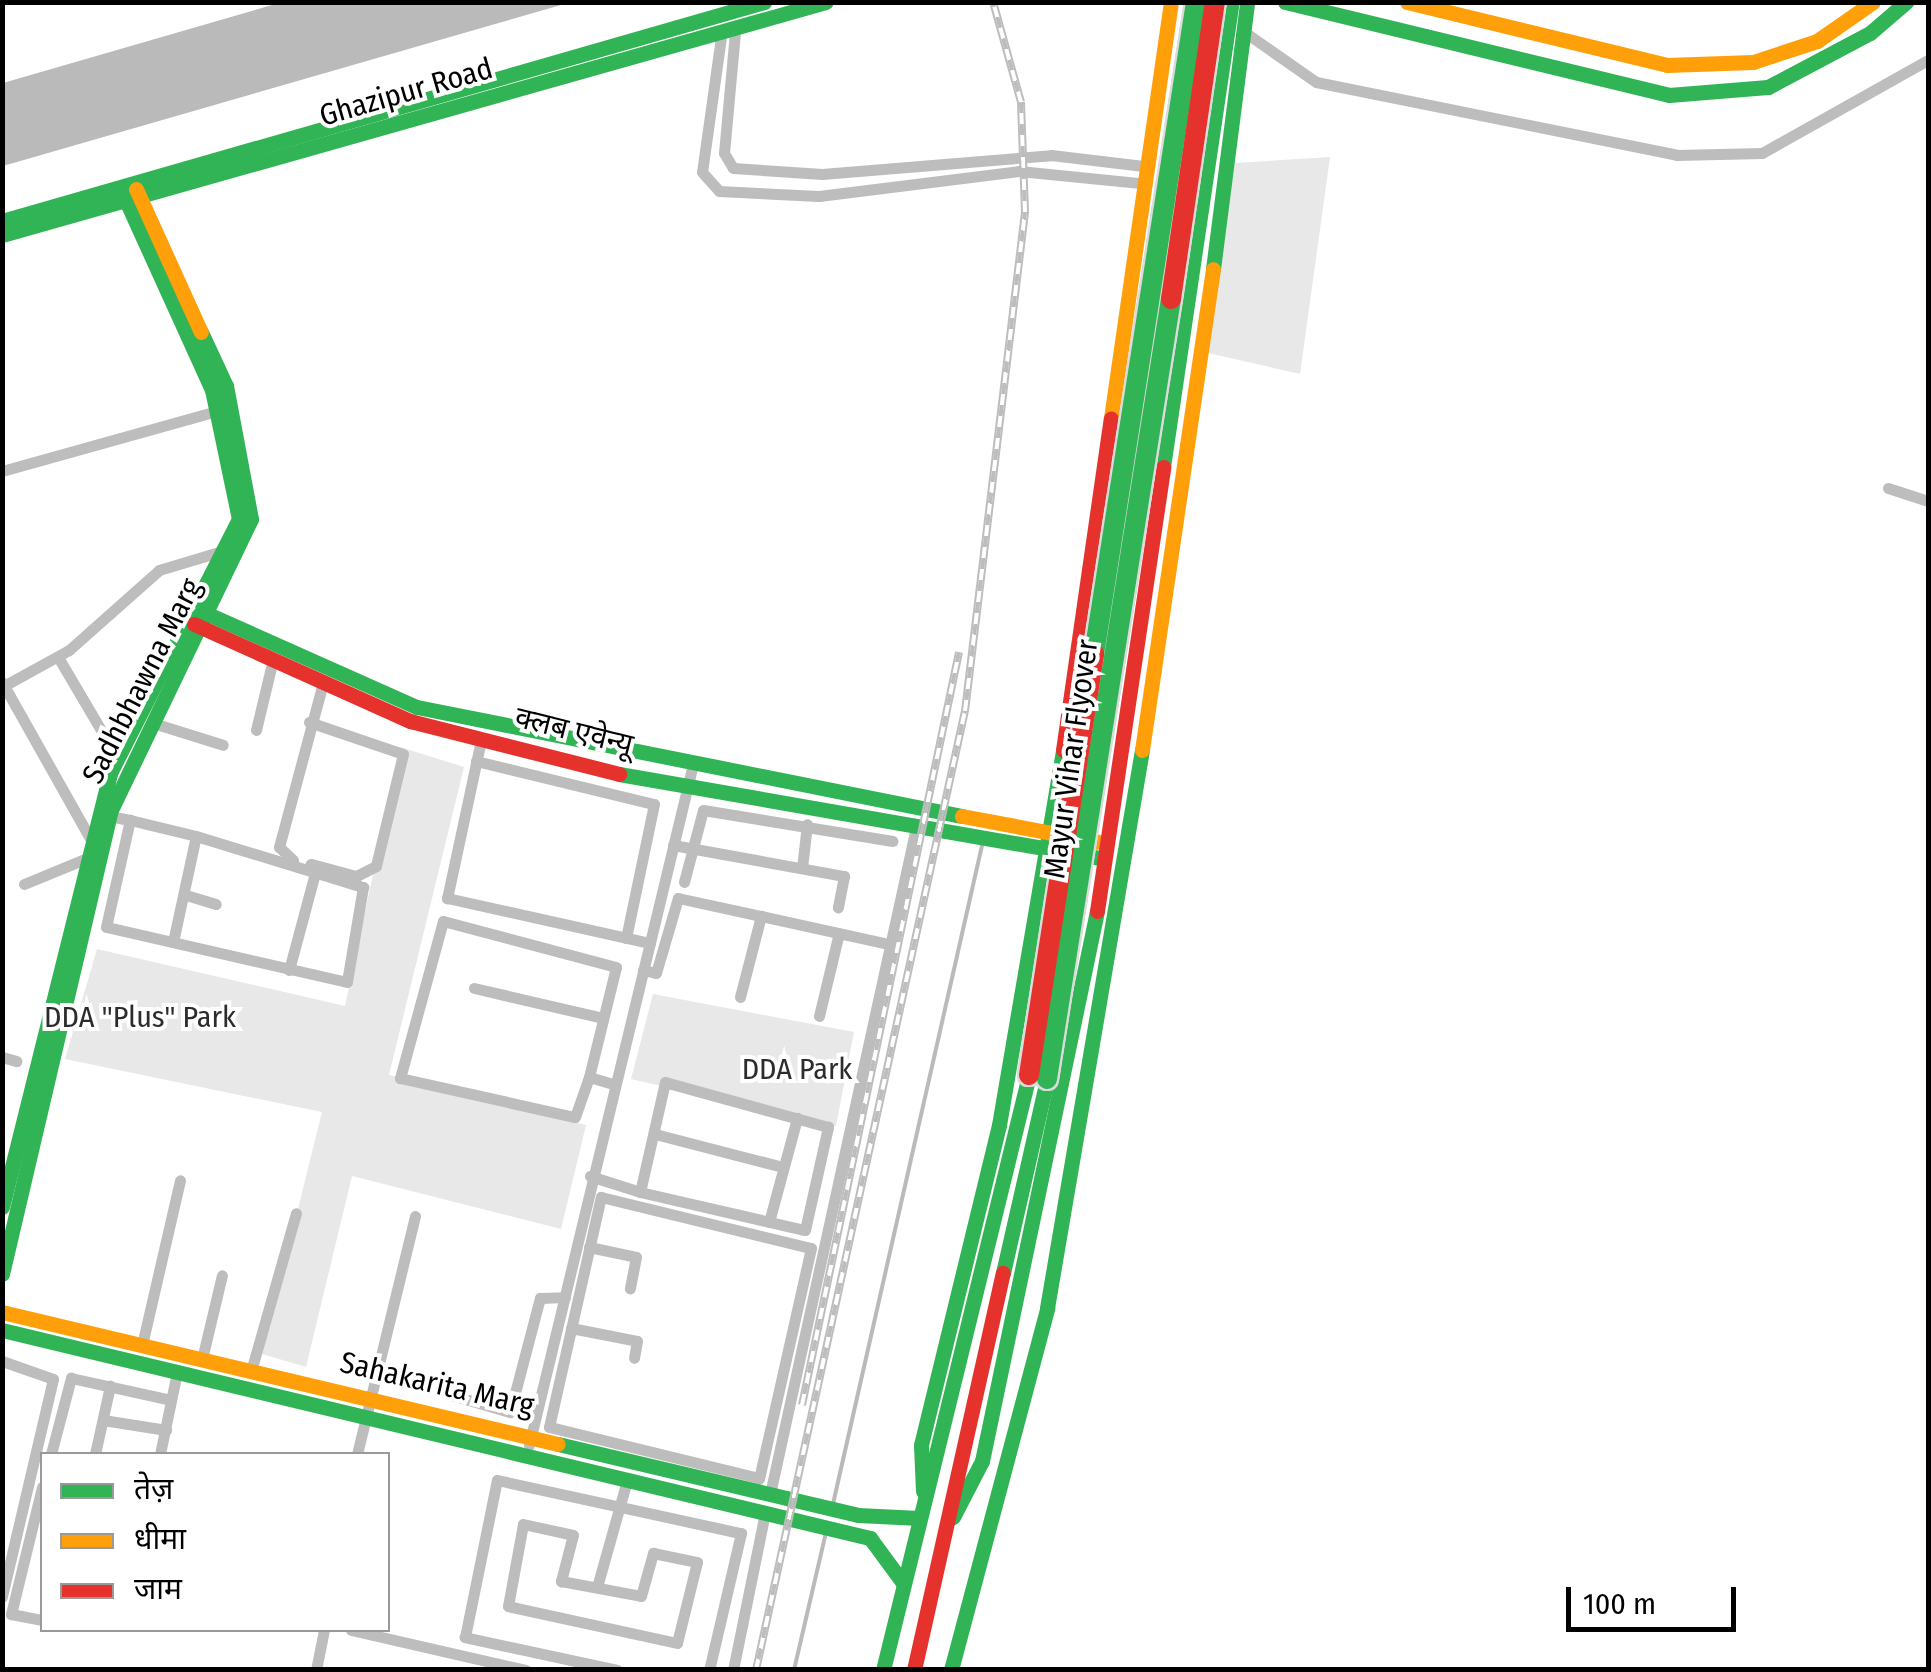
<!DOCTYPE html>
<meta charset="utf-8">
<style>
body{margin:0}
#map{position:relative;width:1931px;height:1672px;overflow:hidden;background:#fff;font-family:"Fira Sans Condensed","Noto Sans Devanagari",sans-serif}
div>[style]{position:absolute}
.green>*{inset:0;background:#e8e8e8}
.water>*{inset:0;background:#bababa}
.stream>*{height:4px;margin:-2px;padding:0 2px;transform-origin:2px;border-radius:2px;background:#bababa}
.street>*{height:11px;margin:-5.5px;padding:0 5.5px;transform-origin:5.5px;border-radius:5.5px;background:#bdbdbd}
.fast>*{height:15px;margin:-7.5px;padding:0 7.5px;transform-origin:7.5px;border-radius:7.5px;background:#30b455}
.slow>*{height:15px;margin:-7.5px;padding:0 7.5px;transform-origin:7.5px;border-radius:7.5px;background:#ff9f0a}
.jam>*{height:15px;margin:-7.5px;padding:0 7.5px;transform-origin:7.5px;border-radius:7.5px;background:#e5322d}
.rail>*{height:8px;margin-top:-4px;transform-origin:0;background:repeating-linear-gradient(90deg,#fff 0 11px,#bdbdbd 0 22px);box-sizing:border-box;border-block:2px solid #bdbdbd}
.bridges{filter:drop-shadow(2px 0 #dbdbdb) drop-shadow(-2px 0 #dbdbdb) drop-shadow(0 2px #dbdbdb) drop-shadow(0 -2px #dbdbdb)}
.fast-bridge>*{height:20px;margin:-10px;padding:0 10px;transform-origin:10px;border-radius:10px;background:#30b455}
.jam-bridge>*{height:20px;margin:-10px;padding:0 10px;transform-origin:10px;border-radius:10px;background:#e5322d}
span{translate:-50% -50%;white-space:nowrap;text-align:center;line-height:1.15;-webkit-text-stroke:8px #fff;paint-order:stroke}
.street-label{font-size:30px;color:#000}
.park-label{font-size:30px;color:#2c2c2c}
.frame{position:absolute;inset:0;border:5px solid #000;pointer-events:none}
.legend{position:absolute;left:40px;top:1452px;width:350px;height:180px;box-sizing:border-box;background:#fff;border:2px solid #999;margin:0;padding:12px 18px;list-style:none;font-size:30px;color:#000}
.legend li{display:flex;align-items:center;gap:20px;height:50px}
.legend b{width:50px;border:2px solid #999}
.scale{position:absolute;left:1566px;top:1587px;width:170px;height:45px;box-sizing:border-box;border:5px solid #000;border-top:0;padding-left:12px;font-size:30px;line-height:35px;white-space:nowrap;color:#000;-webkit-text-stroke:8px #fff;paint-order:stroke}
</style>
<div id="map">
<div class="green">
<i style="clip-path:polygon(1330px 157px,1300px 374px,1204px 352px,1235px 163px)"></i>
<i style="clip-path:polygon(400px 747px,464px 767px,389px 1075px,586px 1125px,561px 1229px,352px 1176px,306px 1367px,262px 1354px,322px 1112px,65px 1059px,97px 949px,345px 1006px)"></i>
<i style="clip-path:polygon(653px 994px,854px 1032px,836px 1126px,631px 1079px)"></i>
</div>
<div class="water">
<i style="clip-path:polygon(279px 3px,568px 3px,3px 166px,3px 83px)"></i>
</div>
<div class="stream">
<i style="left:833px;top:1504px;width:680px;rotate:-77.25deg"></i>
<i style="left:794px;top:1670px;width:141px;rotate:-76.9deg"></i>
</div>
<div class="street">
<i style="left:1243px;top:31px;width:89px;rotate:34.9deg"></i>
<i style="left:1316px;top:82px;width:368px;rotate:11.4deg"></i>
<i style="left:1677px;top:155px;width:85px;rotate:-1.3deg"></i>
<i style="left:1762px;top:153px;width:190px;rotate:-29.3deg"></i>
<i style="left:735px;top:32px;width:121px;rotate:95.2deg"></i>
<i style="left:724px;top:153px;width:17px;rotate:59deg"></i>
<i style="left:733px;top:168px;width:89px;rotate:3.9deg"></i>
<i style="left:822px;top:174px;width:230px;rotate:-4.7deg"></i>
<i style="left:1051px;top:155px;width:93px;rotate:6.8deg"></i>
<i style="left:721px;top:37px;width:136px;rotate:98deg"></i>
<i style="left:702px;top:172px;width:25px;rotate:48deg"></i>
<i style="left:719px;top:191px;width:100px;rotate:2.9deg"></i>
<i style="left:819px;top:196px;width:202px;rotate:-7.1deg"></i>
<i style="left:1019px;top:171px;width:122px;rotate:5.7deg"></i>
<i style="left:2px;top:471px;width:223px;rotate:-15.6deg"></i>
<i style="left:1888px;top:488px;width:42px;rotate:18deg"></i>
<i style="left:58px;top:657px;width:118px;rotate:59.5deg"></i>
<i style="left:2px;top:682px;width:181px;rotate:60.6deg"></i>
<i style="left:2px;top:687px;width:77px;rotate:-28.9deg"></i>
<i style="left:69px;top:650px;width:120px;rotate:-41.6deg"></i>
<i style="left:159px;top:570px;width:73px;rotate:-16.7deg"></i>
<i style="left:309px;top:722px;width:99px;rotate:18.8deg"></i>
<i style="left:403px;top:754px;width:115px;rotate:103.6deg"></i>
<i style="left:376px;top:866px;width:22px;rotate:153deg"></i>
<i style="left:356px;top:876px;width:47px;rotate:-165.1deg"></i>
<i style="left:153px;top:723px;width:73px;rotate:17.4deg"></i>
<i style="left:256px;top:730px;width:73px;rotate:-76.5deg"></i>
<i style="left:481px;top:740px;width:162px;rotate:102.1deg"></i>
<i style="left:447px;top:898px;width:208px;rotate:12.5deg"></i>
<i style="left:476px;top:761px;width:183px;rotate:13.6deg"></i>
<i style="left:654px;top:804px;width:137px;rotate:101.8deg"></i>
<i style="left:109px;top:816px;width:21px;rotate:11deg"></i>
<i style="left:130px;top:820px;width:68px;rotate:13.6deg"></i>
<i style="left:196px;top:836px;width:175px;rotate:17deg"></i>
<i style="left:363px;top:887px;width:96px;rotate:99.6deg"></i>
<i style="left:347px;top:982px;width:247px;rotate:-167.1deg"></i>
<i style="left:106px;top:927px;width:110px;rotate:-77.4deg"></i>
<i style="left:673px;top:845px;width:174px;rotate:10.3deg"></i>
<i style="left:844px;top:876px;width:32px;rotate:101deg"></i>
<i style="left:293px;top:860px;width:19px;rotate:-137deg"></i>
<i style="left:279px;top:847px;width:170px;rotate:-75deg"></i>
<i style="left:802px;top:868px;width:44px;rotate:-83.5deg"></i>
<i style="left:684px;top:882px;width:74px;rotate:-75.2deg"></i>
<i style="left:703px;top:810px;width:192px;rotate:9.3deg"></i>
<i style="left:24px;top:884px;width:68px;rotate:-22.4deg"></i>
<i style="left:186px;top:895px;width:31px;rotate:17deg"></i>
<i style="left:173px;top:942px;width:108px;rotate:-77.8deg"></i>
<i style="left:289px;top:970px;width:100px;rotate:-75deg"></i>
<i style="left:643px;top:970px;width:13px;rotate:13deg"></i>
<i style="left:656px;top:973px;width:78px;rotate:-73.7deg"></i>
<i style="left:678px;top:898px;width:216px;rotate:12.3deg"></i>
<i style="left:474px;top:988px;width:132px;rotate:13.1deg"></i>
<i style="left:740px;top:997px;width:84px;rotate:-75.5deg"></i>
<i style="left:819px;top:1016px;width:85px;rotate:-76.5deg"></i>
<i style="left:2px;top:1057px;width:15px;rotate:16deg"></i>
<i style="left:589px;top:1077px;width:113px;rotate:-76.2deg"></i>
<i style="left:616px;top:967px;width:179px;rotate:-165.1deg"></i>
<i style="left:443px;top:921px;width:163px;rotate:105.3deg"></i>
<i style="left:400px;top:1078px;width:179px;rotate:12.6deg"></i>
<i style="left:575px;top:1117px;width:42px;rotate:-70.7deg"></i>
<i style="left:589px;top:1077px;width:26px;rotate:16deg"></i>
<i style="left:655px;top:1134px;width:132px;rotate:14.5deg"></i>
<i style="left:590px;top:1176px;width:52px;rotate:17.7deg"></i>
<i style="left:640px;top:1192px;width:169px;rotate:13deg"></i>
<i style="left:805px;top:1230px;width:106px;rotate:-77.4deg"></i>
<i style="left:828px;top:1127px;width:169px;rotate:-164.6deg"></i>
<i style="left:665px;top:1082px;width:113px;rotate:102.8deg"></i>
<i style="left:601px;top:1197px;width:216px;rotate:13.7deg"></i>
<i style="left:811px;top:1248px;width:236px;rotate:102.7deg"></i>
<i style="left:759px;top:1478px;width:216px;rotate:-166.3deg"></i>
<i style="left:549px;top:1427px;width:236px;rotate:-77.3deg"></i>
<i style="left:769px;top:1222px;width:108px;rotate:-74.9deg"></i>
<i style="left:589px;top:1247px;width:48px;rotate:12deg"></i>
<i style="left:636px;top:1257px;width:32px;rotate:101deg"></i>
<i style="left:571px;top:1328px;width:67px;rotate:11.1deg"></i>
<i style="left:637px;top:1341px;width:17px;rotate:100deg"></i>
<i style="left:142px;top:1345px;width:169px;rotate:-77deg"></i>
<i style="left:202px;top:1359px;width:86px;rotate:-76.6deg"></i>
<i style="left:2px;top:1361px;width:54px;rotate:19.4deg"></i>
<i style="left:53px;top:1379px;width:224px;rotate:103.2deg"></i>
<i style="left:251px;top:1371px;width:164px;rotate:-74.1deg"></i>
<i style="left:448px;top:1394px;width:65px;rotate:16.2deg"></i>
<i style="left:510px;top:1412px;width:118px;rotate:-75.3deg"></i>
<i style="left:540px;top:1298px;width:25px;rotate:-2deg"></i>
<i style="left:103px;top:1420px;width:64px;rotate:9deg"></i>
<i style="left:529px;top:1445px;width:696px;rotate:-76.46deg"></i>
<i style="left:51px;top:1454px;width:79px;rotate:-75.3deg"></i>
<i style="left:71px;top:1378px;width:102px;rotate:12.4deg"></i>
<i style="left:95px;top:1454px;width:70px;rotate:-77.6deg"></i>
<i style="left:160px;top:1454px;width:84px;rotate:-78.3deg"></i>
<i style="left:357px;top:1454px;width:245px;rotate:-76.3deg"></i>
<i style="left:42px;top:1487px;width:131px;rotate:103.7deg"></i>
<i style="left:11px;top:1614px;width:32px;rotate:11deg"></i>
<i style="left:770px;top:1494px;width:683px;rotate:-77.65deg"></i>
<i style="left:523px;top:1524px;width:51px;rotate:12.4deg"></i>
<i style="left:573px;top:1535px;width:48px;rotate:104.6deg"></i>
<i style="left:561px;top:1581px;width:81px;rotate:10.6deg"></i>
<i style="left:641px;top:1596px;width:45px;rotate:-74.4deg"></i>
<i style="left:653px;top:1553px;width:45px;rotate:11.6deg"></i>
<i style="left:697px;top:1562px;width:83px;rotate:103.9deg"></i>
<i style="left:677px;top:1643px;width:173px;rotate:-167.7deg"></i>
<i style="left:508px;top:1606px;width:83px;rotate:-79.6deg"></i>
<i style="left:597px;top:1587px;width:111px;rotate:-74.3deg"></i>
<i style="left:351px;top:1630px;width:179px;rotate:12.9deg"></i>
<i style="left:316px;top:1670px;width:41px;rotate:-78.7deg"></i>
<i style="left:617px;top:1670px;width:156px;rotate:-167.8deg"></i>
<i style="left:465px;top:1637px;width:160px;rotate:-78.5deg"></i>
<i style="left:497px;top:1480px;width:250px;rotate:12.3deg"></i>
<i style="left:741px;top:1533px;width:141px;rotate:103.1deg"></i>
<i style="left:733px;top:1670px;width:160px;rotate:-78.5deg"></i>
</div>
<div class="fast">
<i style="left:1285px;top:2px;width:395px;rotate:13.6deg"></i>
<i style="left:1669px;top:95px;width:99px;rotate:-4.6deg"></i>
<i style="left:1768px;top:87px;width:115px;rotate:-27.9deg"></i>
<i style="left:1870px;top:33px;width:48px;rotate:-40.7deg"></i>
<i style="left:2px;top:221px;width:793px;rotate:-16.03deg"></i>
<i style="left:2px;top:235px;width:856px;rotate:-15.79deg"></i>
<i style="left:1213px;top:269px;width:269px;rotate:-82.7deg"></i>
<i style="left:1163px;top:467px;width:470px;rotate:-81.6deg"></i>
<i style="left:201px;top:611px;width:236px;rotate:24deg"></i>
<i style="left:417px;top:707px;width:556px;rotate:11.31deg"></i>
<i style="left:619px;top:774px;width:485px;rotate:9.9deg"></i>
<i style="left:2px;top:1207px;width:447px;rotate:-76deg"></i>
<i style="left:110px;top:773px;width:285px;rotate:-63.1deg"></i>
<i style="left:239px;top:519px;width:132px;rotate:-101.8deg"></i>
<i style="left:212px;top:390px;width:217px;rotate:-114.4deg"></i>
<i style="left:1003px;top:1273px;width:199px;rotate:-77.2deg"></i>
<i style="left:2px;top:1274px;width:474px;rotate:-76.8deg"></i>
<i style="left:110px;top:812px;width:325px;rotate:-64.3deg"></i>
<i style="left:251px;top:519px;width:135px;rotate:-100.6deg"></i>
<i style="left:226px;top:386px;width:60px;rotate:-114.8deg"></i>
<i style="left:2px;top:1330px;width:893px;rotate:13.48deg"></i>
<i style="left:870px;top:1538px;width:56px;rotate:53.7deg"></i>
<i style="left:558px;top:1444px;width:308px;rotate:13.3deg"></i>
<i style="left:858px;top:1515px;width:61px;rotate:2.8deg"></i>
<i style="left:923px;top:1491px;width:46px;rotate:-92.5deg"></i>
<i style="left:921px;top:1445px;width:329px;rotate:-76.3deg"></i>
<i style="left:999px;top:1125px;width:380px;rotate:-80.3deg"></i>
<i style="left:953px;top:1517px;width:63px;rotate:-62.6deg"></i>
<i style="left:982px;top:1461px;width:562px;rotate:-78.19deg"></i>
<i style="left:883px;top:1670px;width:613px;rotate:-76.21deg"></i>
<i style="left:951px;top:1670px;width:375px;rotate:-75.1deg"></i>
<i style="left:1047px;top:1308px;width:566px;rotate:-80.34deg"></i>
</div>
<div class="slow">
<i style="left:1407px;top:2px;width:268px;rotate:13.6deg"></i>
<i style="left:1667px;top:65px;width:86px;rotate:-2deg"></i>
<i style="left:1753px;top:62px;width:67px;rotate:-18.2deg"></i>
<i style="left:1817px;top:41px;width:68px;rotate:-34.9deg"></i>
<i style="left:136px;top:189px;width:157px;rotate:65.6deg"></i>
<i style="left:1111px;top:418px;width:420px;rotate:-81.8deg"></i>
<i style="left:1142px;top:750px;width:486px;rotate:-81.6deg"></i>
<i style="left:962px;top:816px;width:139px;rotate:10.7deg"></i>
<i style="left:2px;top:1312px;width:571px;rotate:13.36deg"></i>
</div>
<div class="jam">
<i style="left:194px;top:624px;width:237px;rotate:24.2deg"></i>
<i style="left:410px;top:721px;width:216px;rotate:14.2deg"></i>
<i style="left:1063px;top:750px;width:335px;rotate:-81.8deg"></i>
<i style="left:1097px;top:911px;width:449px;rotate:-81.5deg"></i>
<i style="left:914px;top:1670px;width:407px;rotate:-77.4deg"></i>
</div>
<div class="rail">
<i style="left:802px;top:1405px;width:769px;rotate:-78.22deg"></i>
<i style="left:756px;top:1670px;width:982px;rotate:-77.71deg"></i>
<i style="left:965px;top:711px;width:503px;rotate:-83.14deg"></i>
<i style="left:1025px;top:212px;width:110px;rotate:-92.1deg"></i>
<i style="left:1021px;top:102px;width:104px;rotate:-105.6deg"></i>
</div>
<div class="bridges">
<div class="fast-bridge">
<i style="left:1094px;top:654px;width:660px;rotate:-81.11deg"></i>
<i style="left:1047px;top:1079px;width:790px;rotate:-80.97deg"></i>
</div>
<div class="jam-bridge">
<i style="left:1171px;top:299px;width:300px;rotate:-81.6deg"></i>
<i style="left:1029px;top:1075px;width:426px;rotate:-81.2deg"></i>
</div>
</div>
<div class="street-label">
<span style="left:406px;top:92px;rotate:-16deg">Ghazipur Road</span>
<span style="left:142px;top:681px;rotate:-63deg">Sadhbhawna Marg</span>
<span style="left:574px;top:731px;rotate:14deg">क्लब एवेन्यू</span>
<span style="left:1071px;top:759px;rotate:-82deg">Mayur Vihar Flyover</span>
<span style="left:437px;top:1384px;rotate:13deg">Sahakarita Marg</span>
</div>
<div class="park-label">
<span style="left:140px;top:1017px">DDA "Plus" Park</span>
<span style="left:797px;top:1069px">DDA Park</span>
</div>
<div class="frame"></div>
<ul class="legend">
<li><b style="height:12px;background:#30b455"></b>तेज़</li>
<li><b style="height:12px;background:#ff9f0a"></b>धीमा</li>
<li><b style="height:12px;background:#e5322d"></b>जाम</li>
</ul>
<div class="scale">100 m</div>
</div>
